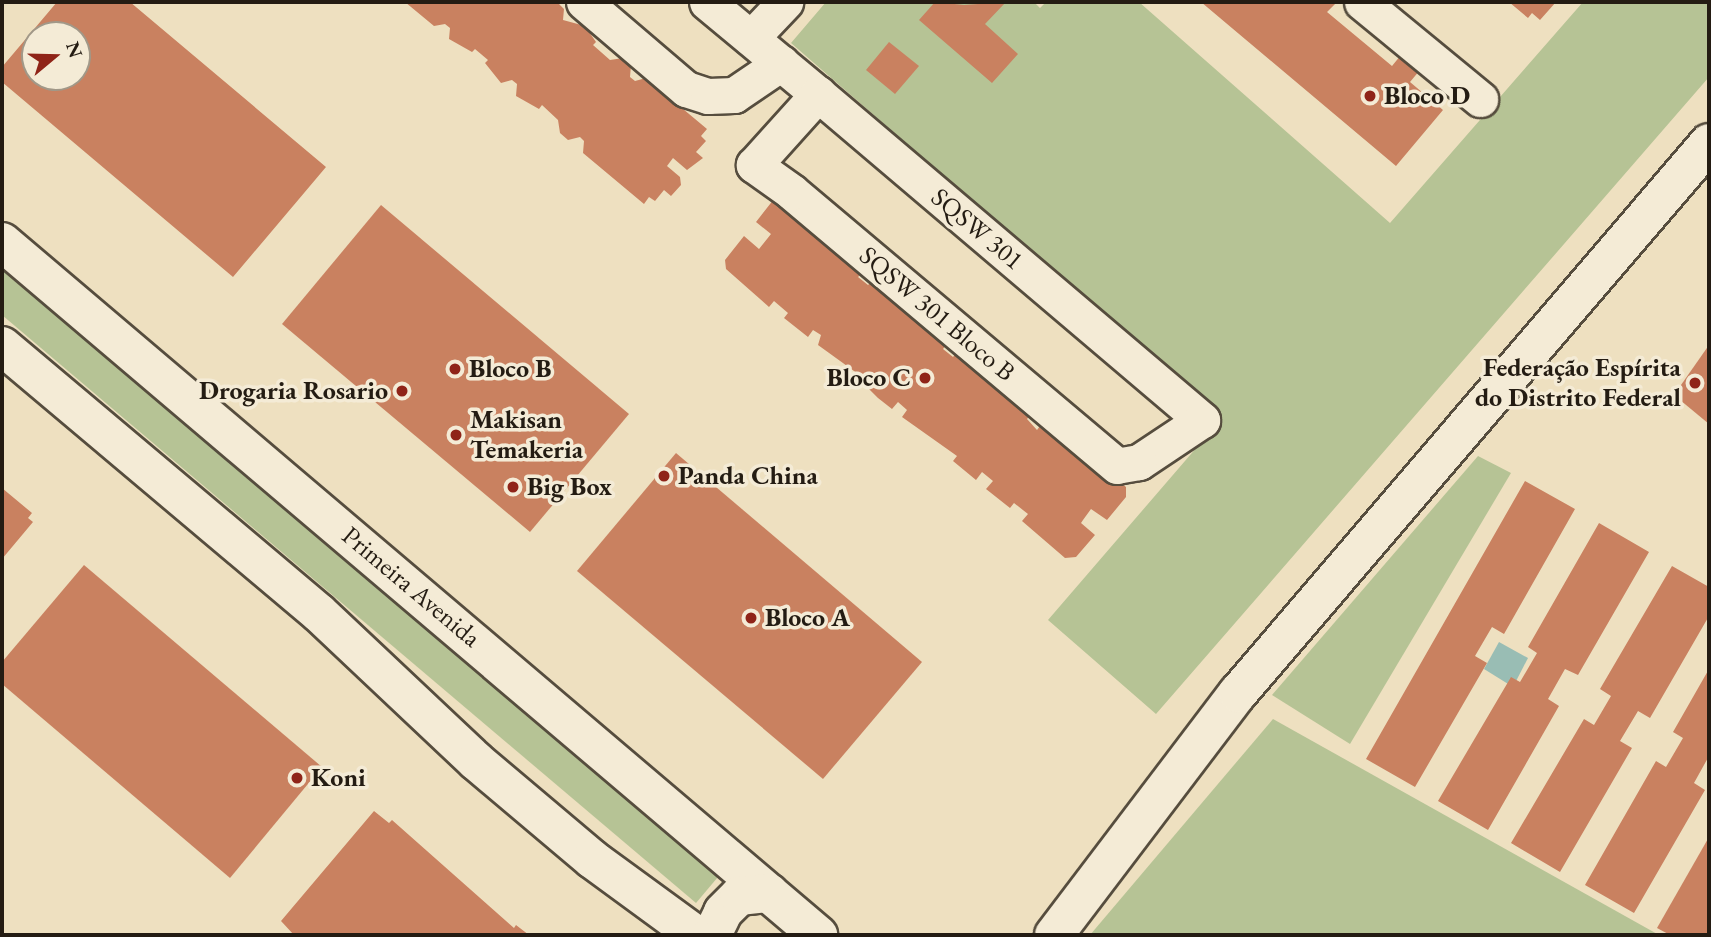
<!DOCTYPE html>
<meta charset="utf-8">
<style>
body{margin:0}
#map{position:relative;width:1711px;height:937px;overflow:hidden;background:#eee0c0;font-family:"EB Garamond",serif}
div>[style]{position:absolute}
.green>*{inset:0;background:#b6c395}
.water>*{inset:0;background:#99bdb4}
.building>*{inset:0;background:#c98160}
.roads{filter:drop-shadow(2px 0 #564d3e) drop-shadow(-2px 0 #564d3e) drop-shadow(0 2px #564d3e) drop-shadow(0 -2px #564d3e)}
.street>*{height:35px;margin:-17.5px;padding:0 17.5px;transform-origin:17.5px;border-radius:17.5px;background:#f4ebd6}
.secondary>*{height:38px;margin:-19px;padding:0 19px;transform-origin:19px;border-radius:19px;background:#f4ebd6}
.dots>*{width:19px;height:19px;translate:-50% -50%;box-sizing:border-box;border:4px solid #f4ebd6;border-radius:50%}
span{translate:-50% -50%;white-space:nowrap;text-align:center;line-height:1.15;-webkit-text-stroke:7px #f4ebd6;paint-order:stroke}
.poi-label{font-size:26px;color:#241c13;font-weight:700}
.left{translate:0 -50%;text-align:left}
.right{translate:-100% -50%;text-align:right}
.street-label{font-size:26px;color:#241c13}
.frame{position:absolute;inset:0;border:4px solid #241c13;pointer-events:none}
.north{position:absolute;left:21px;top:21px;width:70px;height:70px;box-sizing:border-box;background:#f4ebd6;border:2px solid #a19888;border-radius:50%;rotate:71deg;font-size:19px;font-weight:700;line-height:28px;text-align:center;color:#241c13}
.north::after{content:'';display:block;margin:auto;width:24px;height:32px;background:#8f2418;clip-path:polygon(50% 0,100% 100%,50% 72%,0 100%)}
</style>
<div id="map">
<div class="green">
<i style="clip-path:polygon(826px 2px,1034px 2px,1040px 8px,1046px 2px,1139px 2px,1390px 223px,1583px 2px,1709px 2px,1709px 77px,1156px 714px,1048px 620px,1222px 418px,791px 43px)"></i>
<i style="clip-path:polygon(2px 261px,723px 871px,696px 903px,2px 315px)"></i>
<i style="clip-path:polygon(1478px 456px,1511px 473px,1350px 744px,1272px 695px)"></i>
<i style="clip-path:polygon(1273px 719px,1659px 935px,1090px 935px)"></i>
</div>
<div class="water">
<i style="clip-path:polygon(1499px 642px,1528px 658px,1513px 687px,1484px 669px)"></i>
</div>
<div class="building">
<i style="clip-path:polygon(evenodd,57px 2px,130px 2px,326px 167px,233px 277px,2px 82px,2px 67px,57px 2px,35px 35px,77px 35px,77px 77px,35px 77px,35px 35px)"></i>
<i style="clip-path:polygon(405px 2px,559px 4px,564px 9px,563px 20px,585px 26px,596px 42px,593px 45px,610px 60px,623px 58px,631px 65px,630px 77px,635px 81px,646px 78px,707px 129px,701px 136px,706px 141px,696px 152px,703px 158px,687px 170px,673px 158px,667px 166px,680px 177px,681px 185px,671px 196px,664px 190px,655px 201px,649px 197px,644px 204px,583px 153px,584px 141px,580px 137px,568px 140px,560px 133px,558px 120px,542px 105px,539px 109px,516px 96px,517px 84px,512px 80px,501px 83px,485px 63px,488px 60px,475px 49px,472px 52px,449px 39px,450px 28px,445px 24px,434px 26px)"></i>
<i style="clip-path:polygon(935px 2px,964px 5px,1006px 2px,985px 24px,1018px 54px,992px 83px,919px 20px)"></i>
<i style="clip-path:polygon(1201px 2px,1337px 2px,1327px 12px,1392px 66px,1401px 55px,1420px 70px,1410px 82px,1443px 110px,1396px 166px)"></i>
<i style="clip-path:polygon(1509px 2px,1556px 2px,1540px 20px,1532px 13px,1528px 18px)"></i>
<i style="clip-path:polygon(889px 42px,919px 66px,895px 94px,866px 70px)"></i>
<i style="clip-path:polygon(774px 199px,830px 236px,825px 243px,865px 270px,858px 277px,868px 285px,875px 279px,897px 298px,894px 302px,949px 341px,943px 349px,953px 357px,959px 350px,982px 369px,978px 373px,1033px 412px,1027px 419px,1037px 430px,1043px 422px,1067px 441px,1063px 446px,1077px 458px,1082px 452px,1126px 487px,1126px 497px,1107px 520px,1091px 509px,1083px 520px,1081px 523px,1095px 535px,1076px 557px,1065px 558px,1022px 521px,1028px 514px,1014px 503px,1010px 508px,986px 489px,993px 481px,982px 472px,976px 480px,953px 461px,957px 456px,902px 417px,907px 410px,898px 402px,892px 409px,878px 398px,868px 388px,872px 384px,818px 345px,821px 335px,813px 330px,808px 337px,784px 318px,788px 313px,774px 301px,769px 307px,726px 269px,725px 260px,744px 236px,759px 249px,771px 234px,756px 222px)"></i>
<i style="clip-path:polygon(381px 205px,629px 414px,530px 532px,282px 324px)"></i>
<i style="clip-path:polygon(1709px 345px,1709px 424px,1674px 395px)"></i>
<i style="clip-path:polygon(676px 453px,922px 662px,823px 779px,577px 571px)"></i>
<i style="clip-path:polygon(1525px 481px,1575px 509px,1504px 634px,1492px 627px,1475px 656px,1487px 663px,1415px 787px,1366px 759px)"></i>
<i style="clip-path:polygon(2px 488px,32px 513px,28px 518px,33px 522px,2px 559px)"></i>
<i style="clip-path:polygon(1599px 523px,1649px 552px,1578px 675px,1565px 669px,1548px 699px,1559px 706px,1488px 830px,1438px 801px,1511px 677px,1520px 682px,1537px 653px,1528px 647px)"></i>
<i style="clip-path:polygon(84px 565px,322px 767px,230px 878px,2px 684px,2px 662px)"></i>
<i style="clip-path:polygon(1672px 566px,1709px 587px,1709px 616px,1650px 718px,1638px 711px,1620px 741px,1632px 748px,1560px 872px,1511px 843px,1584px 719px,1594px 725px,1611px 696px,1600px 689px)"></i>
<i style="clip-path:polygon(1709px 669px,1709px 756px,1694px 783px,1705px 790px,1634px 913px,1585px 885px,1656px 761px,1666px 767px,1683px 738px,1673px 732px)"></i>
<i style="clip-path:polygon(374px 811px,389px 823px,392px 820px,514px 928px,516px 925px,529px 935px,294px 935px,281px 921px)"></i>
<i style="clip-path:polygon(1709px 837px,1709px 935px,1670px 935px,1657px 928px)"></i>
</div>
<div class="roads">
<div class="street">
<i style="left:584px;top:2px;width:134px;rotate:40.5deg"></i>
<i style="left:686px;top:89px;width:23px;rotate:18deg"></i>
<i style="left:708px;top:96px;width:26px;rotate:-2deg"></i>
<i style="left:734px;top:95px;width:57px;rotate:-34.2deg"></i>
<i style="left:707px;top:2px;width:144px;rotate:39.7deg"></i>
<i style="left:818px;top:94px;width:504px;rotate:40.33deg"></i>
<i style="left:1202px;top:420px;width:76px;rotate:146.3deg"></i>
<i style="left:1139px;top:462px;width:22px;rotate:170deg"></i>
<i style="left:1117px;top:466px;width:425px;rotate:-139.9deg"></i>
<i style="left:792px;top:192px;width:47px;rotate:-144.6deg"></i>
<i style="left:754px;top:165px;width:96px;rotate:-48deg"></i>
<i style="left:1362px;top:2px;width:153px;rotate:39.4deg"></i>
<i style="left:751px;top:38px;width:50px;rotate:-46.6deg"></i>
</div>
<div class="secondary">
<i style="left:2px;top:242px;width:1071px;rotate:40.34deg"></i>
<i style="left:2px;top:346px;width:414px;rotate:40.1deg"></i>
<i style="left:319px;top:613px;width:216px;rotate:43.3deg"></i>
<i style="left:476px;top:761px;width:152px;rotate:40.2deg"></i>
<i style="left:592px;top:859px;width:129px;rotate:36.2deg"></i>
<i style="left:712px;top:935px;width:25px;rotate:-64deg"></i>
<i style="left:723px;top:912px;width:23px;rotate:-45deg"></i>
<i style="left:739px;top:896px;width:30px;rotate:-6deg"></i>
<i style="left:1054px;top:935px;width:304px;rotate:-52.8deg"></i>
<i style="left:1238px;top:693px;width:724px;rotate:-49.42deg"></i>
</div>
</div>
<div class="dots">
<i style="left:1370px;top:96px;background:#8f2418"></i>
<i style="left:455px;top:369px;background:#8f2418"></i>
<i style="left:925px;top:378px;background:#8f2418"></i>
<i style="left:1695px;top:383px;background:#8f2418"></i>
<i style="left:402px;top:391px;background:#8f2418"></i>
<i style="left:456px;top:435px;background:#8f2418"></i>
<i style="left:664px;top:476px;background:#8f2418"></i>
<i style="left:513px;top:487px;background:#8f2418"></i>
<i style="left:751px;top:618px;background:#8f2418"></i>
<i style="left:297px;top:778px;background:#8f2418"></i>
</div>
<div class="poi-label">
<span class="left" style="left:1384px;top:96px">Bloco D</span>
<span class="right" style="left:1681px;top:383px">Federação Espírita<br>do Distrito Federal</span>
<span class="left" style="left:469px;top:369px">Bloco B</span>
<span class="right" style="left:911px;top:378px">Bloco C</span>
<span class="right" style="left:388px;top:391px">Drogaria Rosario</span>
<span class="left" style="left:470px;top:435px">Makisan<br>Temakeria</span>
<span class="left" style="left:678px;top:476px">Panda China</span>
<span class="left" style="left:527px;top:487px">Big Box</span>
<span class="left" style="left:765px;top:618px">Bloco A</span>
<span class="left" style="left:311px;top:778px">Koni</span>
</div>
<div class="street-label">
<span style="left:977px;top:229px;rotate:40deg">SQSW 301</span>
<span style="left:937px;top:314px;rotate:40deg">SQSW 301 Bloco B</span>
<span style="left:411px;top:587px;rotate:40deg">Primeira Avenida</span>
</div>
<div class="frame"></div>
<div class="north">N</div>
</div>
